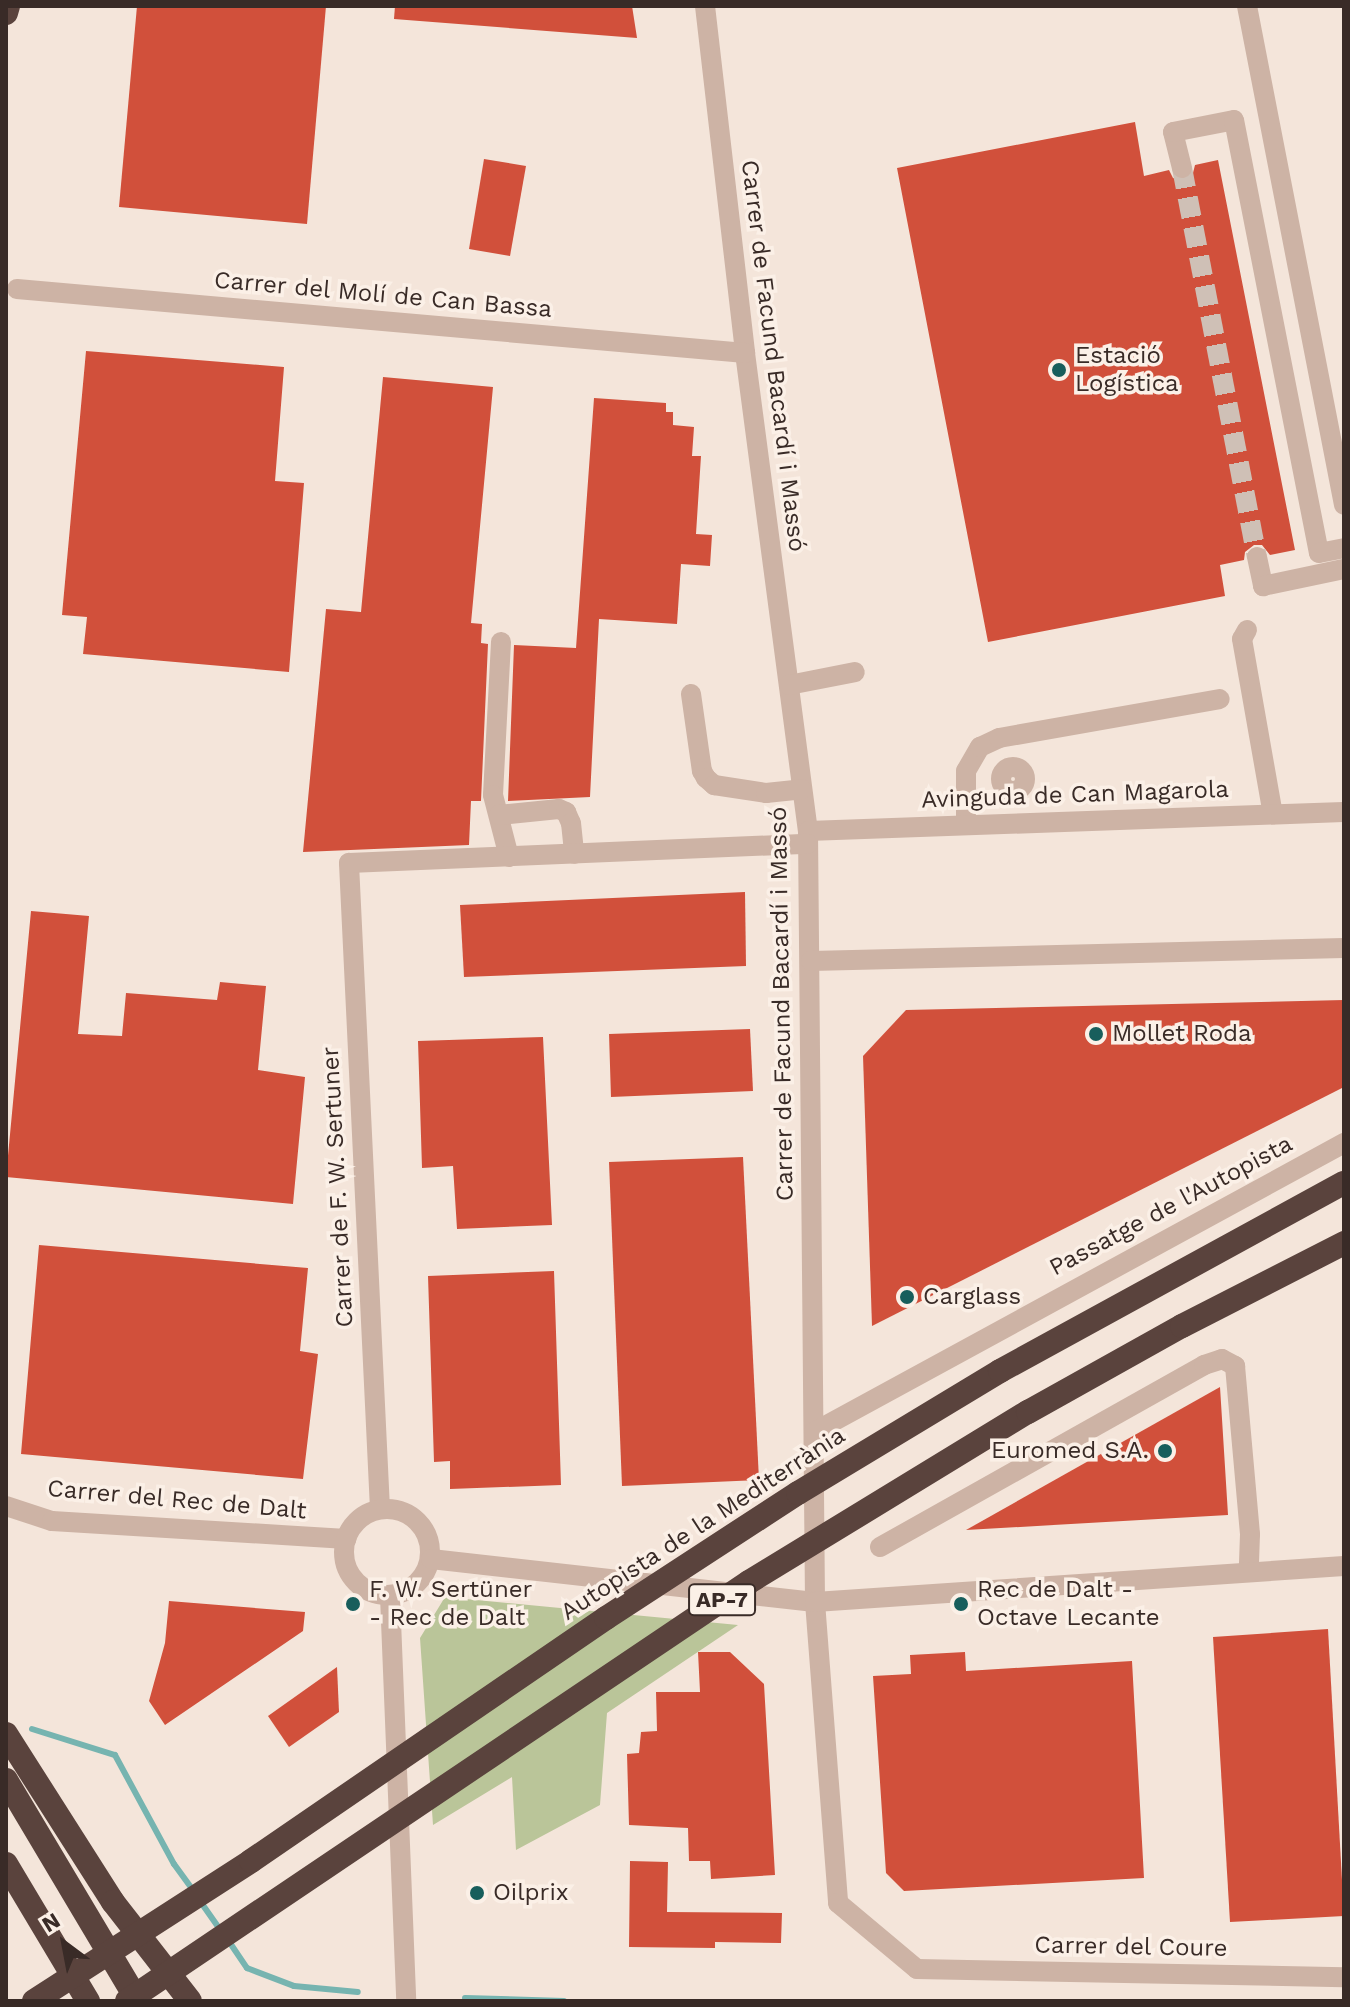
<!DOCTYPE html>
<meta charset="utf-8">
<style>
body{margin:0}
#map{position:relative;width:1350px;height:2007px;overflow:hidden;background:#f4e5da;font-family:"Work Sans",sans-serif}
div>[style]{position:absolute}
.green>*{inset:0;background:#bac599}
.stream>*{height:6px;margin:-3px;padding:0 3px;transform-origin:3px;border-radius:3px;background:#76b4b0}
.building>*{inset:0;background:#d1503b}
.minor-tunnel>*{height:20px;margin-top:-10px;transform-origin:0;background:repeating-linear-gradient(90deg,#cfc0b6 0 20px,transparent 0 30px)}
.minor>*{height:20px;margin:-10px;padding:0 10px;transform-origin:10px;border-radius:10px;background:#cdb3a5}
.minor>.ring{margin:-10px;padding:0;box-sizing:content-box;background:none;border:20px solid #cdb3a5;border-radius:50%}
.highway>*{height:24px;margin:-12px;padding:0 12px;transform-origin:12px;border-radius:12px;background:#5a433d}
.highway-bridge>*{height:24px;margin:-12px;padding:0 12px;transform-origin:12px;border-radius:12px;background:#5a433d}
.dots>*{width:22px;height:22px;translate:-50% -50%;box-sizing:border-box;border:4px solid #fbf0e7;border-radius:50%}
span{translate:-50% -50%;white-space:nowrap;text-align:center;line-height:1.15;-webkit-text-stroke:7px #fbf0e7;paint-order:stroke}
.shield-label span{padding:2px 6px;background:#fbf0e7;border:2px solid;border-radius:6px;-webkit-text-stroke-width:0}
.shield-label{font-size:22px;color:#392b27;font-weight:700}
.street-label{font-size:24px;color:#392b27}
.poi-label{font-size:24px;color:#392b27}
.left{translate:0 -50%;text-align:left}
.right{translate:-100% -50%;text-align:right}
.frame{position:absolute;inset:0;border:8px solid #392b27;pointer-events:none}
.north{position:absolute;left:24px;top:1903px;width:80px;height:80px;-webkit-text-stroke:6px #fbf0e7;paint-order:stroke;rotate:328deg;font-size:22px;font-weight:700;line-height:32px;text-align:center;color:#392b27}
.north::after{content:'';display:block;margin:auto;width:28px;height:36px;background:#392b27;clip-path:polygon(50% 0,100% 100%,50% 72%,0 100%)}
</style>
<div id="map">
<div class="green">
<i style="clip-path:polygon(445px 1597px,738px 1625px,607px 1713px,600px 1805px,516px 1850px,512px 1777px,433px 1825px,420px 1638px)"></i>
</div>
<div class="stream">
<i style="left:32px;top:1729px;width:87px;rotate:17.4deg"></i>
<i style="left:115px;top:1755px;width:124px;rotate:61.6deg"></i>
<i style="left:174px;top:1864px;width:34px;rotate:54deg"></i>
<i style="left:200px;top:1901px;width:37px;rotate:55deg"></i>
<i style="left:228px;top:1940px;width:34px;rotate:56deg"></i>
<i style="left:247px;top:1968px;width:50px;rotate:21deg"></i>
<i style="left:294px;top:1986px;width:64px;rotate:5.4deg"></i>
<i style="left:465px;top:1998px;width:99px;rotate:1.7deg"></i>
</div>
<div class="building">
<i style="clip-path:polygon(137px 6px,326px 6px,307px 224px,119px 207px)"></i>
<i style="clip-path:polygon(395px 6px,632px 6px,637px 38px,394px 19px)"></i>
<i style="clip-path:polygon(1135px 122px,1144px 176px,1169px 170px,1173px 178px,1184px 181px,1192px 177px,1195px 165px,1218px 160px,1295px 550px,1270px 555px,1262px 545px,1254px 545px,1245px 552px,1244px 560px,1220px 565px,1225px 596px,988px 642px,897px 168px)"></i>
<i style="clip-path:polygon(484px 159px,526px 166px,510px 256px,469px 249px)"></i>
<i style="clip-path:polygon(86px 351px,284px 367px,275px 481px,304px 483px,289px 672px,83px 654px,87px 617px,62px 615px)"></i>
<i style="clip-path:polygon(383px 377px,493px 387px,471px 623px,482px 624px,481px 643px,488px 644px,481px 801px,471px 801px,469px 845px,303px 852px,326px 609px,361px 612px)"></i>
<i style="clip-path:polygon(594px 398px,666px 403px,666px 412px,673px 412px,673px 425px,694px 427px,692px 456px,701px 456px,696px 534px,712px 535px,710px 566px,681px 564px,677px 624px,599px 619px,590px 797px,508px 801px,514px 645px,576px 648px)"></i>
<i style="clip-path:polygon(745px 892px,746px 966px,464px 977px,460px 905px)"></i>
<i style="clip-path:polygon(31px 911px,89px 916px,78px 1034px,122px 1036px,126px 993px,217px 1000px,220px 982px,266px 986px,258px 1070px,305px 1077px,293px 1204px,6px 1177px)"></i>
<i style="clip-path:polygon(1344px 1000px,1344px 1087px,872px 1326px,863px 1056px,906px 1010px)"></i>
<i style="clip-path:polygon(750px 1029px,753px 1091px,611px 1097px,609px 1034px)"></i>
<i style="clip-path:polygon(543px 1037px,552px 1225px,457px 1229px,453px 1166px,422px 1168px,418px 1041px)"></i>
<i style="clip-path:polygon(743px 1157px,759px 1480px,622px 1486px,609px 1162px)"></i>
<i style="clip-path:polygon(39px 1245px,308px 1268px,300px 1351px,318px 1354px,303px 1479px,21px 1454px)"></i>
<i style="clip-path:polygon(554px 1271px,561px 1485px,450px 1489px,450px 1461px,434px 1462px,428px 1276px)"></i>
<i style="clip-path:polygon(1220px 1387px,1228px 1515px,966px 1530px)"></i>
<i style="clip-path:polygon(169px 1601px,305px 1612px,303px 1631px,165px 1725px,149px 1701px,165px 1643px)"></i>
<i style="clip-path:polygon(1328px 1629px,1344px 1916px,1230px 1922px,1213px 1637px)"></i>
<i style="clip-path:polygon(698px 1652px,730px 1652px,764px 1684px,775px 1875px,711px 1879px,710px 1861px,689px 1861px,688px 1828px,629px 1825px,627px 1754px,639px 1753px,641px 1732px,657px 1731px,656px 1692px,700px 1692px)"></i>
<i style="clip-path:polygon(965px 1652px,966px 1671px,1132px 1661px,1144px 1878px,904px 1891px,886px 1873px,873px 1676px,911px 1674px,910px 1655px)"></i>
<i style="clip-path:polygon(337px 1667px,339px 1712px,289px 1747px,268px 1716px)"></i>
<i style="clip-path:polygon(630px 1861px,668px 1862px,667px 1912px,782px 1913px,781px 1943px,715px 1942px,715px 1948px,629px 1947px)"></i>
</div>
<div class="minor-tunnel">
<i style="left:1182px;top:168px;width:396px;rotate:79.1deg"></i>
</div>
<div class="minor">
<i style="left:705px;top:6px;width:349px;rotate:83.4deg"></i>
<i style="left:745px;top:353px;width:482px;rotate:82.5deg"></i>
<i style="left:808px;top:831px;width:771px;rotate:89.48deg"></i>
<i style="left:815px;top:1602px;width:302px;rotate:85.6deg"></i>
<i style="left:838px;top:1903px;width:103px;rotate:39.9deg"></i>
<i style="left:917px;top:1969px;width:427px;rotate:1.1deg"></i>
<i style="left:1247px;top:6px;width:508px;rotate:79deg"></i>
<i style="left:1182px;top:168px;width:37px;rotate:-104deg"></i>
<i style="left:1173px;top:132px;width:62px;rotate:-11.1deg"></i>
<i style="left:1234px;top:120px;width:441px;rotate:78.9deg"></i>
<i style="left:1319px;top:553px;width:25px;rotate:-11deg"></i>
<i style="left:17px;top:289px;width:731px;rotate:5.02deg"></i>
<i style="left:1257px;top:557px;width:30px;rotate:78deg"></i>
<i style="left:1263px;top:586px;width:83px;rotate:-11.9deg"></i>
<i style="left:1247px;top:630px;width:10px;rotate:119deg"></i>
<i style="left:1242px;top:639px;width:178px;rotate:80deg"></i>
<i style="left:501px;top:642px;width:153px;rotate:93deg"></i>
<i style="left:493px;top:795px;width:64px;rotate:75.5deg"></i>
<i style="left:789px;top:685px;width:67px;rotate:-11.1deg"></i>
<i style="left:691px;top:694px;width:78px;rotate:81.9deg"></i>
<i style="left:702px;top:771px;width:8px;rotate:60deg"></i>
<i style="left:706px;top:778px;width:11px;rotate:41deg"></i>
<i style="left:714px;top:785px;width:53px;rotate:8.7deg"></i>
<i style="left:766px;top:793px;width:36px;rotate:-6deg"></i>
<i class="ring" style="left:1001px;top:767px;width:4px;height:4px"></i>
<i style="left:499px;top:815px;width:60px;rotate:-5.7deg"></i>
<i style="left:559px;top:809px;width:8px;rotate:23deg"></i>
<i style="left:566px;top:812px;width:12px;rotate:66deg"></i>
<i style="left:571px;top:823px;width:31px;rotate:84deg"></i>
<i style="left:966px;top:825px;width:54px;rotate:-90deg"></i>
<i style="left:966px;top:771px;width:28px;rotate:-60deg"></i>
<i style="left:980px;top:747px;width:21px;rotate:-25deg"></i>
<i style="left:999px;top:738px;width:224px;rotate:-10deg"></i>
<i style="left:808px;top:831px;width:536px;rotate:-2.03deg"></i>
<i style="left:811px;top:961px;width:533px;rotate:-1.4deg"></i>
<i style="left:814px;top:1432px;width:604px;rotate:-28.6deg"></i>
<i style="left:6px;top:1506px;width:48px;rotate:18.1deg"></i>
<i style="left:52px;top:1521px;width:295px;rotate:3.5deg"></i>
<i style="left:380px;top:1509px;width:647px;rotate:-92.75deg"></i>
<i style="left:349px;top:863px;width:459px;rotate:-2.4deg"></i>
<i class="ring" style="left:344px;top:1509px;width:66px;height:66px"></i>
<i style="left:880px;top:1547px;width:372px;rotate:-29.3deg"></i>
<i style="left:1204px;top:1365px;width:19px;rotate:-18deg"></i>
<i style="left:1222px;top:1359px;width:15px;rotate:28deg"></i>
<i style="left:1235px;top:1366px;width:169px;rotate:84.9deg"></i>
<i style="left:1250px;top:1534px;width:38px;rotate:92deg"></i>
<i style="left:431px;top:1559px;width:386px;rotate:6.4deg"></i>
<i style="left:815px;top:1602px;width:530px;rotate:-3.89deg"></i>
<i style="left:390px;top:1596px;width:405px;rotate:87.7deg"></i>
</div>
<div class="highway">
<i style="left:6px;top:13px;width:7px;rotate:-74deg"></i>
<i style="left:6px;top:1734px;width:199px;rotate:57.5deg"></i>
<i style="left:113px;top:1902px;width:125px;rotate:52.1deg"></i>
<i style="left:6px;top:1780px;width:257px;rotate:59.2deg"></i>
<i style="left:6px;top:1864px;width:160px;rotate:59.1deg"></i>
</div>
<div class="highway-bridge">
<i style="left:34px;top:2001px;width:258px;rotate:-32.8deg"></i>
<i style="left:251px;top:1861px;width:430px;rotate:-34.4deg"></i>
<i style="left:606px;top:1618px;width:229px;rotate:-33.1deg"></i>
<i style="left:798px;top:1493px;width:236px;rotate:-31.1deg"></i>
<i style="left:1000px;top:1371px;width:392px;rotate:-28.7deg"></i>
<i style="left:127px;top:2001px;width:750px;rotate:-33.97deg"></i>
<i style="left:749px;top:1582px;width:327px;rotate:-31.4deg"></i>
<i style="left:1028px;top:1412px;width:176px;rotate:-29.2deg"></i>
<i style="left:1182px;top:1326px;width:182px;rotate:-27.1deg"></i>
</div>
<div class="dots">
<i style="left:1059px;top:370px;background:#185e5c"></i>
<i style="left:1096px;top:1034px;background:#185e5c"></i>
<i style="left:907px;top:1297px;background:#185e5c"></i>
<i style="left:1165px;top:1451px;background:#185e5c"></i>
<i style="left:353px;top:1604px;background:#185e5c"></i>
<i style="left:961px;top:1604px;background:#185e5c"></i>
<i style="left:477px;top:1893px;background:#185e5c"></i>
</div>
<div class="shield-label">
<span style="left:722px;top:1600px">AP-7</span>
</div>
<div class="street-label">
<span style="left:383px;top:295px;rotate:5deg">Carrer del Molí de Can Bassa</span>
<span style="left:773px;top:356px;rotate:83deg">Carrer de Facund Bacardí i Massó</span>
<span style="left:1075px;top:795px;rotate:-2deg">Avinguda de Can Magarola</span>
<span style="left:782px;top:1004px;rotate:-91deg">Carrer de Facund Bacardí i Massó</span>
<span style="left:338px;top:1187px;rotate:-93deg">Carrer de F. W. Sertuner</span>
<span style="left:1171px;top:1206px;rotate:-28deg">Passatge de l'Autopista</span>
<span style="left:177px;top:1500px;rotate:5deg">Carrer del Rec de Dalt</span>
<span style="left:703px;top:1524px;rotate:-33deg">Autopista de la Mediterrània</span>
<span style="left:1131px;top:1947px;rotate:1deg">Carrer del Coure</span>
</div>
<div class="poi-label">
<span class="left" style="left:1075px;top:370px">Estació<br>Logística</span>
<span class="left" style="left:1112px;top:1034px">Mollet Roda</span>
<span class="left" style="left:923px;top:1297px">Carglass</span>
<span class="right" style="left:1149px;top:1451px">Euromed S.A.</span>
<span class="left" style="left:369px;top:1604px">F. W. Sertüner<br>- Rec de Dalt</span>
<span class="left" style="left:977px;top:1604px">Rec de Dalt -<br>Octave Lecante</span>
<span class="left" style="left:493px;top:1893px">Oilprix</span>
</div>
<div class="frame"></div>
<div class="north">N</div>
</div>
